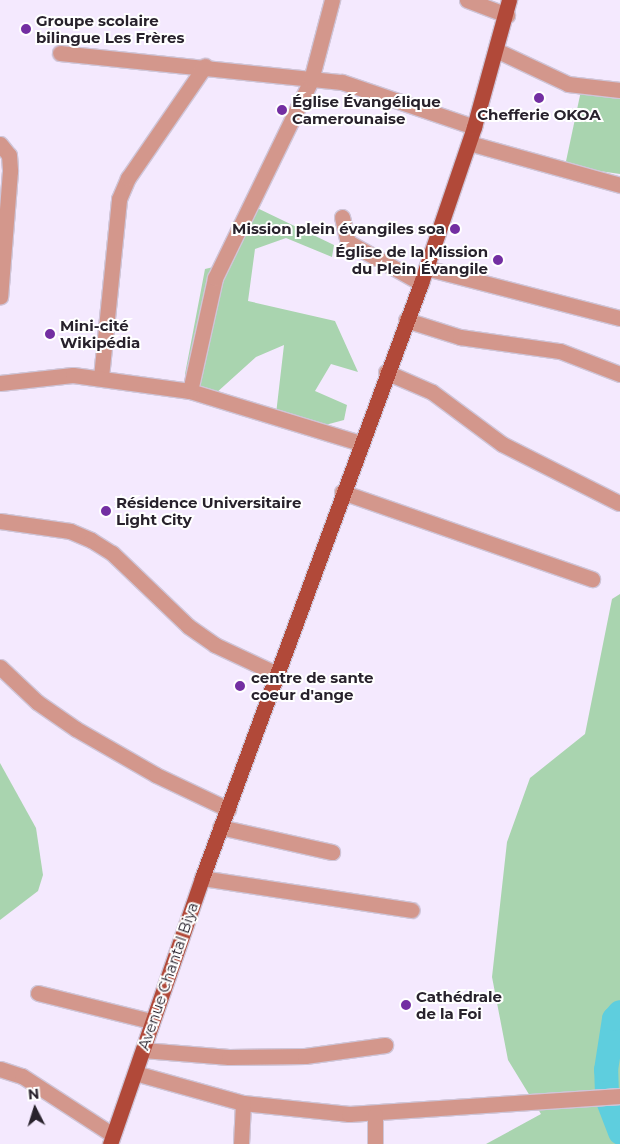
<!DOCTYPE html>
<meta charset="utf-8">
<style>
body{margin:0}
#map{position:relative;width:620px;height:1144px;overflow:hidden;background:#f4e9fe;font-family:Montserrat,sans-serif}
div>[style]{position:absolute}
.green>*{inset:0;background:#a9d4af}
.river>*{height:24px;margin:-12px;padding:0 12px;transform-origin:12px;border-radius:12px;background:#5ecede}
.roads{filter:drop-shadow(1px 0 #cfc5d8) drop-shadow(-1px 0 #cfc5d8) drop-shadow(0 1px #cfc5d8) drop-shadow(0 -1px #cfc5d8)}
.minor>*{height:15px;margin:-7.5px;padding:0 7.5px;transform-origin:7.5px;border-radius:7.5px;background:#d3978c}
.major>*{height:15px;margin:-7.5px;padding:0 7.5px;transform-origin:7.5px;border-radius:7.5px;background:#b14939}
.dots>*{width:14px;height:14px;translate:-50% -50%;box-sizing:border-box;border:2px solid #fff;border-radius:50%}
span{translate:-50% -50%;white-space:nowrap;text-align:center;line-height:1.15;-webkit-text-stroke:4px #fff;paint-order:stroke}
.poi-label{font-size:15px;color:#28222c;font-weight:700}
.left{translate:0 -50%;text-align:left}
.right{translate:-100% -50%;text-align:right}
.street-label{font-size:15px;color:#28222c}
.north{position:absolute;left:10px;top:1084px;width:50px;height:50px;-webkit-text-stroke:4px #fff;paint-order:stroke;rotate:355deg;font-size:14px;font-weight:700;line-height:20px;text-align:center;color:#28222c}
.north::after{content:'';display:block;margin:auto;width:18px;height:22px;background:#28222c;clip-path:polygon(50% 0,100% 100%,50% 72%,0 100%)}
</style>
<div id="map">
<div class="green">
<i style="clip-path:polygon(582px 86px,620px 88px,620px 174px,565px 166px)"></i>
<i style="clip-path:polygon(255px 207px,334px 245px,332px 257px,286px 238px,255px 249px,248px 301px,335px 321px,358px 372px,331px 364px,315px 391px,347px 405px,344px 420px,314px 428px,276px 414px,284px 345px,256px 357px,215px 394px,200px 388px,185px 374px,205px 269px,230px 263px)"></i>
<i style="clip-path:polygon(620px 594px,620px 1144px,486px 1144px,541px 1114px,508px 1060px,492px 977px,507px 842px,530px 778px,585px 734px,612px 599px)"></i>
<i style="clip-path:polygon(0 763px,36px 828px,43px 875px,38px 891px,0 920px)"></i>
</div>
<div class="river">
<i style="left:607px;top:1094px;width:24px;rotate:-92deg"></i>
<i style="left:606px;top:1070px;width:52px;rotate:-81.1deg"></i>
<i style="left:614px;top:1019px;width:9px;rotate:-49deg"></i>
<i style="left:608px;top:1101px;width:34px;rotate:69deg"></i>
</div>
<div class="roads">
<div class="minor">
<i style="left:467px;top:0;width:43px;rotate:20.6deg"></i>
<i style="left:498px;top:51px;width:77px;rotate:25.2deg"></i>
<i style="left:568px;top:84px;width:52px;rotate:6.6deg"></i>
<i style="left:60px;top:53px;width:283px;rotate:5.9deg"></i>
<i style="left:342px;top:82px;width:139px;rotate:18.8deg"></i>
<i style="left:469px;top:143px;width:157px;rotate:15.5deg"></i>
<i style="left:0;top:144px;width:14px;rotate:51deg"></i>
<i style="left:9px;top:155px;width:16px;rotate:86deg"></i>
<i style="left:10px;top:171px;width:126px;rotate:94.5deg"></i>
<i style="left:342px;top:217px;width:26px;rotate:77deg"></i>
<i style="left:348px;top:242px;width:84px;rotate:29.3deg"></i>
<i style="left:426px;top:268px;width:200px;rotate:14.5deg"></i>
<i style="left:406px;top:320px;width:57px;rotate:17.5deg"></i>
<i style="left:460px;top:337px;width:101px;rotate:8deg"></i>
<i style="left:560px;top:351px;width:64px;rotate:21deg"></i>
<i style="left:386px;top:372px;width:50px;rotate:23.5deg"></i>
<i style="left:432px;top:392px;width:87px;rotate:36.6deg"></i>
<i style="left:502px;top:444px;width:131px;rotate:26.8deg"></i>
<i style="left:101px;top:377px;width:179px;rotate:-84.2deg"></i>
<i style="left:119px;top:199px;width:23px;rotate:-67deg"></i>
<i style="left:128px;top:178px;width:136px;rotate:-55.5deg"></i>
<i style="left:0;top:383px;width:73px;rotate:-6.3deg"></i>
<i style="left:73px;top:375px;width:118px;rotate:7.8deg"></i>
<i style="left:190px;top:391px;width:178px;rotate:17deg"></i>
<i style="left:190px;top:391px;width:116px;rotate:-77.5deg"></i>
<i style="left:215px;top:278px;width:220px;rotate:-64.1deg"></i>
<i style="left:311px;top:80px;width:83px;rotate:-75.3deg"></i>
<i style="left:342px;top:492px;width:265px;rotate:19.2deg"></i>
<i style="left:0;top:521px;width:71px;rotate:8.1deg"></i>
<i style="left:70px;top:531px;width:23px;rotate:23deg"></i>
<i style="left:91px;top:540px;width:25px;rotate:32deg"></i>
<i style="left:112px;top:553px;width:105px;rotate:43.8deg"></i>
<i style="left:188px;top:626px;width:33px;rotate:35deg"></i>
<i style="left:215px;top:645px;width:71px;rotate:25.1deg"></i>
<i style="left:0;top:667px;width:51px;rotate:43.4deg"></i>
<i style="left:37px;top:702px;width:47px;rotate:34.7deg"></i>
<i style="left:76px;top:729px;width:92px;rotate:29.9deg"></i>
<i style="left:156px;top:775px;width:80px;rotate:25.3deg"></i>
<i style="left:220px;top:827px;width:115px;rotate:12.6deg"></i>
<i style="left:202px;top:878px;width:212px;rotate:8.7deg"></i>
<i style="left:38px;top:993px;width:115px;rotate:14deg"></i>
<i style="left:143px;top:1050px;width:86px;rotate:4.7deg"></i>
<i style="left:229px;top:1057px;width:76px;rotate:-0.8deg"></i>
<i style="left:305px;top:1056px;width:81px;rotate:-7.8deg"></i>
<i style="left:0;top:1069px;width:23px;rotate:18deg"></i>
<i style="left:22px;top:1076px;width:108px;rotate:33deg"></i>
<i style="left:135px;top:1073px;width:112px;rotate:15.5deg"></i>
<i style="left:243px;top:1103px;width:107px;rotate:5.9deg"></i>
<i style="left:349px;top:1114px;width:272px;rotate:-3.8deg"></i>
<i style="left:375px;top:1115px;width:29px;rotate:90deg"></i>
<i style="left:241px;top:1144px;width:41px;rotate:-87.2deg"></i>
</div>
<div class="major">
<i style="left:110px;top:1144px;width:281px;rotate:-70.9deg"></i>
<i style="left:202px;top:878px;width:634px;rotate:-69.79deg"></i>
<i style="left:421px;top:283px;width:165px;rotate:-71.2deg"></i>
<i style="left:474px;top:127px;width:132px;rotate:-74.6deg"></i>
</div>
</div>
<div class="dots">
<i style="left:26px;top:29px;background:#732ea2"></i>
<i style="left:539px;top:98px;background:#732ea2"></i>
<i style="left:282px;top:110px;background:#732ea2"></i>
<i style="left:455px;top:229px;background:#732ea2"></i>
<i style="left:498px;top:260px;background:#732ea2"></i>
<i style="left:50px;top:334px;background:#732ea2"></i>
<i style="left:106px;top:511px;background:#732ea2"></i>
<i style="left:240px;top:686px;background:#732ea2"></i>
<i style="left:406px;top:1005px;background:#732ea2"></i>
</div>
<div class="poi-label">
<span class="left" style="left:36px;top:29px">Groupe scolaire<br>bilingue Les Frères</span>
<span class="left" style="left:292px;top:110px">Église Évangélique<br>Camerounaise</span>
<span style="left:539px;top:115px">Chefferie OKOA</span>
<span class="right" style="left:445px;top:229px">Mission plein évangiles soa</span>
<span class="right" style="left:488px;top:260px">Église de la Mission<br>du Plein Évangile</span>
<span class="left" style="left:60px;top:334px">Mini-cité<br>Wikipédia</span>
<span class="left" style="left:116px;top:511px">Résidence Universitaire<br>Light City</span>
<span class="left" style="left:251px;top:686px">centre de sante<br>coeur d'ange</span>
<span class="left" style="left:416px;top:1005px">Cathédrale<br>de la Foi</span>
</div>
<div class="street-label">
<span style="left:168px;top:976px;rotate:-71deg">Avenue Chantal Biya</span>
</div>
<div class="north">N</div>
</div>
